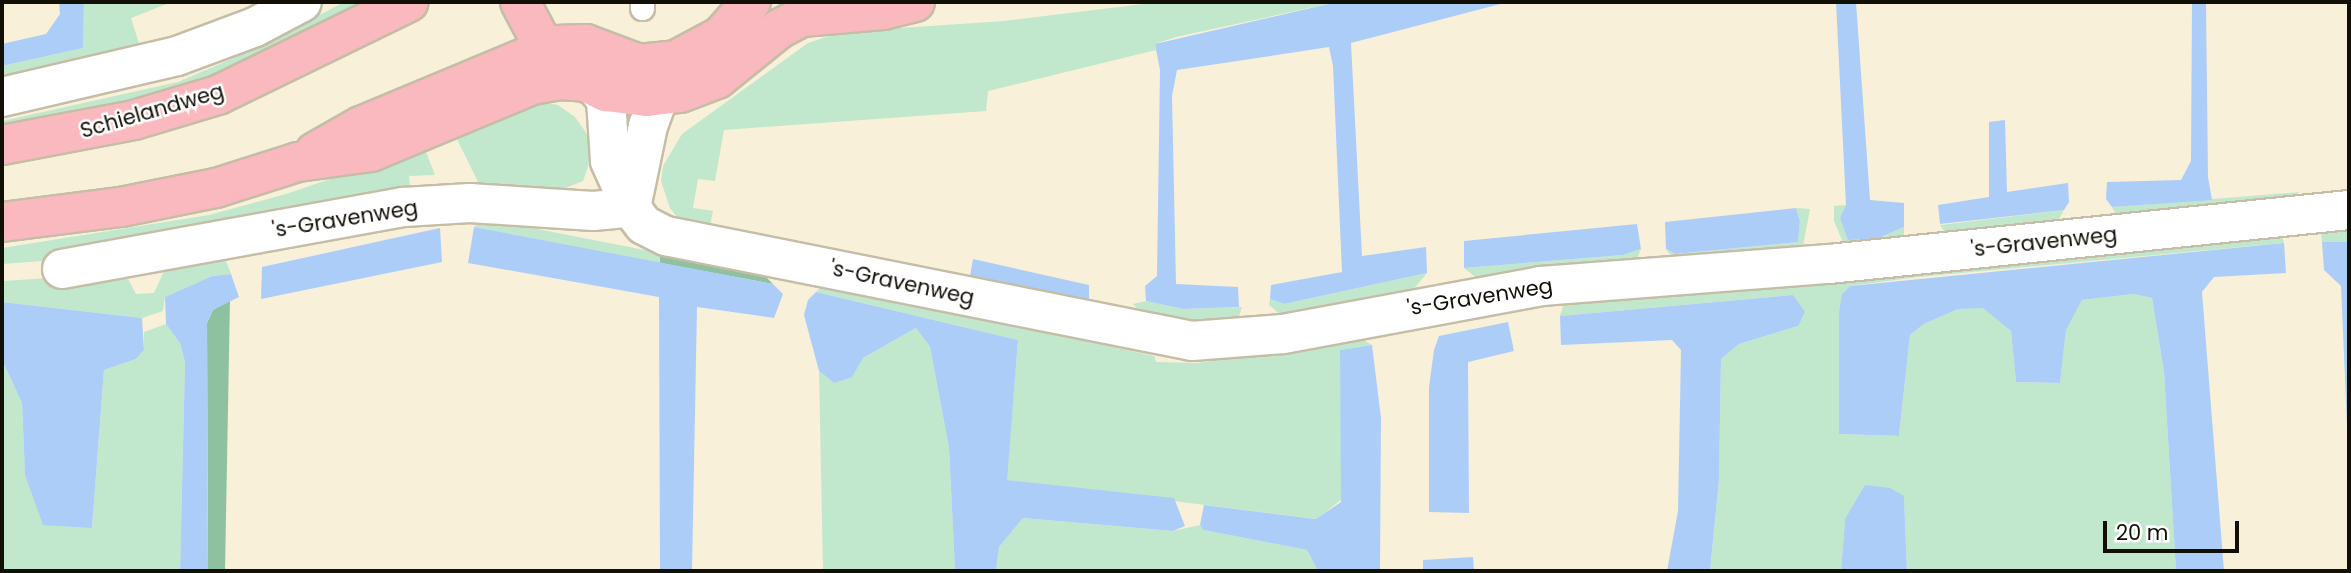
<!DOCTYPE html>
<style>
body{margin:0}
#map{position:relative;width:2351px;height:573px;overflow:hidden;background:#f8f0d9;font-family:Poppins,sans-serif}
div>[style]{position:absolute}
.green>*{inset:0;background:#c1e8cd}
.forest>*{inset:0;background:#8ec19f}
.water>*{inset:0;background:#adcdf9}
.roads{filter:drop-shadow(2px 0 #c5bda7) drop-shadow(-2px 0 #c5bda7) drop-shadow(0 2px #c5bda7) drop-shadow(0 -2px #c5bda7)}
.lane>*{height:23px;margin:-11.5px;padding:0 11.5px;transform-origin:11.5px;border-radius:11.5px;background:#fff}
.street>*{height:38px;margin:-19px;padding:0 19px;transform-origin:19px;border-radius:19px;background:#fff}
.primary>*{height:38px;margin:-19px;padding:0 19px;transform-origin:19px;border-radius:19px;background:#fab9be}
span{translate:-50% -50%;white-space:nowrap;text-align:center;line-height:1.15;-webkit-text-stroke:5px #fff;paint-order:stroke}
.street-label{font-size:21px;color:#120f07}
.frame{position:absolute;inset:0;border:4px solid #120f07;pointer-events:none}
.scale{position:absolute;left:2103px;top:521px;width:136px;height:32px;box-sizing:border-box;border:4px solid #120f07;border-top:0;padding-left:9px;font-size:21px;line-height:24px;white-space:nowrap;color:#120f07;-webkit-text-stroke:5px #fff;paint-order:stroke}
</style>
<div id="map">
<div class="green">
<i style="clip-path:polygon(84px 2px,172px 2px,131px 18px,141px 50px,2px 81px,2px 66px,83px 48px)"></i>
<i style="clip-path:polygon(344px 2px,369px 2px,186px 89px,2px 132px,2px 121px,178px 82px,257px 48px)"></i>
<i style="clip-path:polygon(1160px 2px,1337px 2px,1176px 37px,1155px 44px,1156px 50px,988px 91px,986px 111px,724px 130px,715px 181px,698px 179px,693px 208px,713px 211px,710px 226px,680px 221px,670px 208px,661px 181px,663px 166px,682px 134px,808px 43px,841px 32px,1004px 21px)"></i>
<i style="clip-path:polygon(540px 102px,558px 105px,575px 117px,587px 134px,591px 158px,583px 181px,563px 189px,488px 188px,479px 184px,454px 133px)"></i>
<i style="clip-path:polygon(424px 147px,435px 175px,409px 176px,410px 188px,69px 259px,2px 264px,2px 248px,209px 215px,286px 194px)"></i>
<i style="clip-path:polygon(2299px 192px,2288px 203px,2117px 217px,2112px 207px)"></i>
<i style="clip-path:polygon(1846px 205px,1840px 218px,1879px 238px,1904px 227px,1904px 239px,1844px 245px,1834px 221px,1834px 206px)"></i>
<i style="clip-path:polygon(1796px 208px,1810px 209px,1802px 251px,1676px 263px,1666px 249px,1675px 254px,1798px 242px,1800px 221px)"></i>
<i style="clip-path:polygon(2064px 210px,2057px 223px,1947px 235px,1940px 225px)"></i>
<i style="clip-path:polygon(486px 219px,660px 253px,660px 263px,474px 227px)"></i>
<i style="clip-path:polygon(2349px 229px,2349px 242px,2322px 242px,2321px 233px)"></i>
<i style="clip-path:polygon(2282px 235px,2284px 243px,1918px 277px,1850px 286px,1842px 294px,1839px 434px,1899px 436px,1910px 335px,1924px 324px,1958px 309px,1983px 307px,2011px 331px,2016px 382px,2060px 383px,2066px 329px,2082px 300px,2134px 294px,2152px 298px,2164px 372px,2176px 571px,1907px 571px,1904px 496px,1845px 519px,1841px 571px,1710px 571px,1719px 480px,1721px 359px,1739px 344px,1798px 326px,1793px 295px,1560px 316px,1564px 303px)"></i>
<i style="clip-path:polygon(1641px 249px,1634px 266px,1478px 279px,1464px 268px,1623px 255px)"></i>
<i style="clip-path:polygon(225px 258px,231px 274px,212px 276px,165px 297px,163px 311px,142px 318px,2px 302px,2px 281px,100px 275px,118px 274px,128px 279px,136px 294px,154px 293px,165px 269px)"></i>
<i style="clip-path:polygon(1427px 273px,1411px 292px,1283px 317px,1269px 305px,1270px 299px,1284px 304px)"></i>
<i style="clip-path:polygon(825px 283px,1154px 356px,1156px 362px,1198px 363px,1357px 336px,1372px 345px,1340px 350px,1343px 498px,1317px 519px,1006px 480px,1018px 340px,816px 292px)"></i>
<i style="clip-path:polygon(1146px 301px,1183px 309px,1242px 307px,1238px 319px,1176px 319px,1143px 314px,1133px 304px)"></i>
<i style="clip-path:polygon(166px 324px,180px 343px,185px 362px,180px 571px,2px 571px,2px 360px,22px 403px,25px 474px,92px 528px,104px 370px,136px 359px,144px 350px,144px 332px)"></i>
<i style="clip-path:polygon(916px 328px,930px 347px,949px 448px,955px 571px,823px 571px,819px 371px,834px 383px,863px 358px)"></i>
<i style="clip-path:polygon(1023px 518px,1173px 531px,1200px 525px,1205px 530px,1307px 550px,1318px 571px,996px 571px,999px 547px)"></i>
</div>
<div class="forest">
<i style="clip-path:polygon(660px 253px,761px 272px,773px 284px,660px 263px)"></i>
<i style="clip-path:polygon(230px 299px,225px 571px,208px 571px,207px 323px,213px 310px)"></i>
</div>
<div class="water">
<i style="clip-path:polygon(59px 2px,84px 2px,83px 48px,2px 66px,2px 44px,46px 34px,60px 14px)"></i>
<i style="clip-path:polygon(1337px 2px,1508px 2px,1351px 43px,1362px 256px,1426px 247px,1427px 273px,1284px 304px,1270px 299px,1271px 285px,1342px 272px,1333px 66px,1329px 47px,1177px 70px,1172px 96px,1176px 284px,1238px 287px,1239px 307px,1183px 309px,1146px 301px,1145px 286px,1157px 276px,1160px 70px,1155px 44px)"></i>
<i style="clip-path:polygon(1836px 2px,1856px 2px,1870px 200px,1904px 203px,1904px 227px,1879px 238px,1848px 240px,1840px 218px,1846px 205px)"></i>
<i style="clip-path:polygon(2192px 2px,2206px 2px,2208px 177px,2212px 200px,2112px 207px,2106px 199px,2107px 182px,2181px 180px,2191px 161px)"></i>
<i style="clip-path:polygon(2005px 120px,2007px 192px,2068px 183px,2069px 202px,2064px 210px,1940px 224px,1938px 205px,1989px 197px,1989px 122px)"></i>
<i style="clip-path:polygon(1796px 208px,1800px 221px,1798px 242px,1675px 254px,1666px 249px,1665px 222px)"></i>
<i style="clip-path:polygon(1637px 224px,1641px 249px,1623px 255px,1464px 268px,1464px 241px)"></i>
<i style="clip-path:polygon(474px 227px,773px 284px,783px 294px,774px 318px,697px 307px,692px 571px,660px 571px,659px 297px,468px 263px)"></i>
<i style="clip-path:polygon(440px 228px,442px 262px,261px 299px,262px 267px)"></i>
<i style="clip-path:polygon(2322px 242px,2349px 242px,2349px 472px,2341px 286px,2324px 270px)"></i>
<i style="clip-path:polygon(2284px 243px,2286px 273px,2214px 277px,2202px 292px,2224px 571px,2176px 571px,2164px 372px,2152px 298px,2134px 294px,2082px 300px,2066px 330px,2060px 383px,2016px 382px,2011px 331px,1983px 308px,1958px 309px,1924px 324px,1910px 335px,1899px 436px,1839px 434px,1839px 313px,1842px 294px,1850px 286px)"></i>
<i style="clip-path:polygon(973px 259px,1089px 285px,1089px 301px,970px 276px)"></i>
<i style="clip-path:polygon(231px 274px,239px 297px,213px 310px,207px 323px,208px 571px,180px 571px,185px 362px,180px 343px,166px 324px,165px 297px,212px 276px)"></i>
<i style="clip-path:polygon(816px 292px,1018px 340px,1007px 480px,1174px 498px,1185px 526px,1173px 531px,1023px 518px,999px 547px,996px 571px,955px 571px,949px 448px,930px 347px,916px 328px,863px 358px,852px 377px,834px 383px,819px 371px,804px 315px,808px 300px)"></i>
<i style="clip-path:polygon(1793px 295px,1805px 312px,1798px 326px,1739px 344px,1721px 359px,1719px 480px,1710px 571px,1667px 571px,1678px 511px,1681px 350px,1672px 340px,1561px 345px,1560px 316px)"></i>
<i style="clip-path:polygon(2px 302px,142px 318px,144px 350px,136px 359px,104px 370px,92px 528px,43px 525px,25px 475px,22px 403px,2px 360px)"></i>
<i style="clip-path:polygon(1508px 322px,1514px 351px,1468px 362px,1469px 513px,1429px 512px,1429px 387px,1434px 350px,1439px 336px)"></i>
<i style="clip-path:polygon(1372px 345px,1381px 418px,1380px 571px,1318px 571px,1307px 550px,1204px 530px,1200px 525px,1204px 505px,1316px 519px,1341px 502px,1340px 350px)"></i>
<i style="clip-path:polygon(1865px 485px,1890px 488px,1904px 496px,1907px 571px,1841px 571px,1845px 519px)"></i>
<i style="clip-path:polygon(1473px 557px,1474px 571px,1423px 571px,1423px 560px)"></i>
</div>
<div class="roads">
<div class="lane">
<i style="left:642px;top:2px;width:6px;rotate:90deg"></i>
</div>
<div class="street">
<i style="left:596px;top:87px;width:16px;rotate:52deg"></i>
<i style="left:606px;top:100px;width:61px;rotate:86.2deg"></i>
<i style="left:610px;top:161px;width:51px;rotate:65.9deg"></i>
<i style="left:631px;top:208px;width:21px;rotate:53deg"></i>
<i style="left:644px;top:225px;width:25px;rotate:27deg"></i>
<i style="left:666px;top:236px;width:536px;rotate:11.29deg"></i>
<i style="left:1192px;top:341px;width:91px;rotate:-4.4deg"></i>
<i style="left:1283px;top:334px;width:262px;rotate:-10.5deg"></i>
<i style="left:1541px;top:286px;width:289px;rotate:-4.4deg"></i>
<i style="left:1829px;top:264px;width:523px;rotate:-5.93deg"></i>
<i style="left:2px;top:97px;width:180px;rotate:-13.2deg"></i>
<i style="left:177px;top:56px;width:83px;rotate:-20.4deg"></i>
<i style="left:255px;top:27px;width:53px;rotate:-28deg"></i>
<i style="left:631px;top:208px;width:84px;rotate:-78.3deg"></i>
<i style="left:648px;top:126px;width:32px;rotate:-70deg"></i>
<i style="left:62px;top:269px;width:348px;rotate:-10.3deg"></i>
<i style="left:404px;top:207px;width:66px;rotate:-3.5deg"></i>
<i style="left:470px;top:203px;width:123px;rotate:3.7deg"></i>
<i style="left:593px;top:211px;width:38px;rotate:-5deg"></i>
</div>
<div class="primary">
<i style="left:520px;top:2px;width:53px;rotate:62deg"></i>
<i style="left:545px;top:49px;width:40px;rotate:43deg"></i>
<i style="left:574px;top:76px;width:36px;rotate:27deg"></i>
<i style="left:606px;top:92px;width:41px;rotate:7deg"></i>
<i style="left:647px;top:97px;width:33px;rotate:-7deg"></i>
<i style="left:680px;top:93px;width:40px;rotate:-21deg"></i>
<i style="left:717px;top:79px;width:80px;rotate:-38.9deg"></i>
<i style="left:779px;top:29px;width:26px;rotate:-28deg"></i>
<i style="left:802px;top:17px;width:81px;rotate:-4.9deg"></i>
<i style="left:883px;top:10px;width:33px;rotate:-14deg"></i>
<i style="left:2px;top:145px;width:134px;rotate:-10.7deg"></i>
<i style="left:134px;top:120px;width:88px;rotate:-16.6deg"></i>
<i style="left:218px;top:95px;width:212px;rotate:-26deg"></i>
<i style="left:315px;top:152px;width:53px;rotate:-29.5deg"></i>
<i style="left:361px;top:126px;width:211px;rotate:-22.6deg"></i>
<i style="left:556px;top:45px;width:30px;rotate:-2deg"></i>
<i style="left:586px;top:44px;width:57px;rotate:20.7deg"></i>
<i style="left:639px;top:64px;width:37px;rotate:-6deg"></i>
<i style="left:676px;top:60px;width:51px;rotate:-28.1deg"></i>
<i style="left:721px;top:36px;width:45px;rotate:-48.6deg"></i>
<i style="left:2px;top:222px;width:120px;rotate:-7.2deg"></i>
<i style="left:121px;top:207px;width:97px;rotate:-11.3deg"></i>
<i style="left:216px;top:188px;width:86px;rotate:-17.6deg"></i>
<i style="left:298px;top:162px;width:74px;rotate:-7.8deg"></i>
<i style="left:371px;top:152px;width:174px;rotate:-22.6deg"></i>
<i style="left:532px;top:85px;width:27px;rotate:-10deg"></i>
<i style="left:559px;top:80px;width:27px;rotate:4deg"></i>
</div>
</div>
<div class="street-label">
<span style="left:152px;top:111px;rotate:-16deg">Schielandweg</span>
<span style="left:345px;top:219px;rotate:-9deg">'s-Gravenweg</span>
<span style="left:2044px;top:242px;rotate:-6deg">'s-Gravenweg</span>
<span style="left:902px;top:283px;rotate:12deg">'s-Gravenweg</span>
<span style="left:1480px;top:297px;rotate:-9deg">'s-Gravenweg</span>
</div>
<div class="frame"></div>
<div class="scale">20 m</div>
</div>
